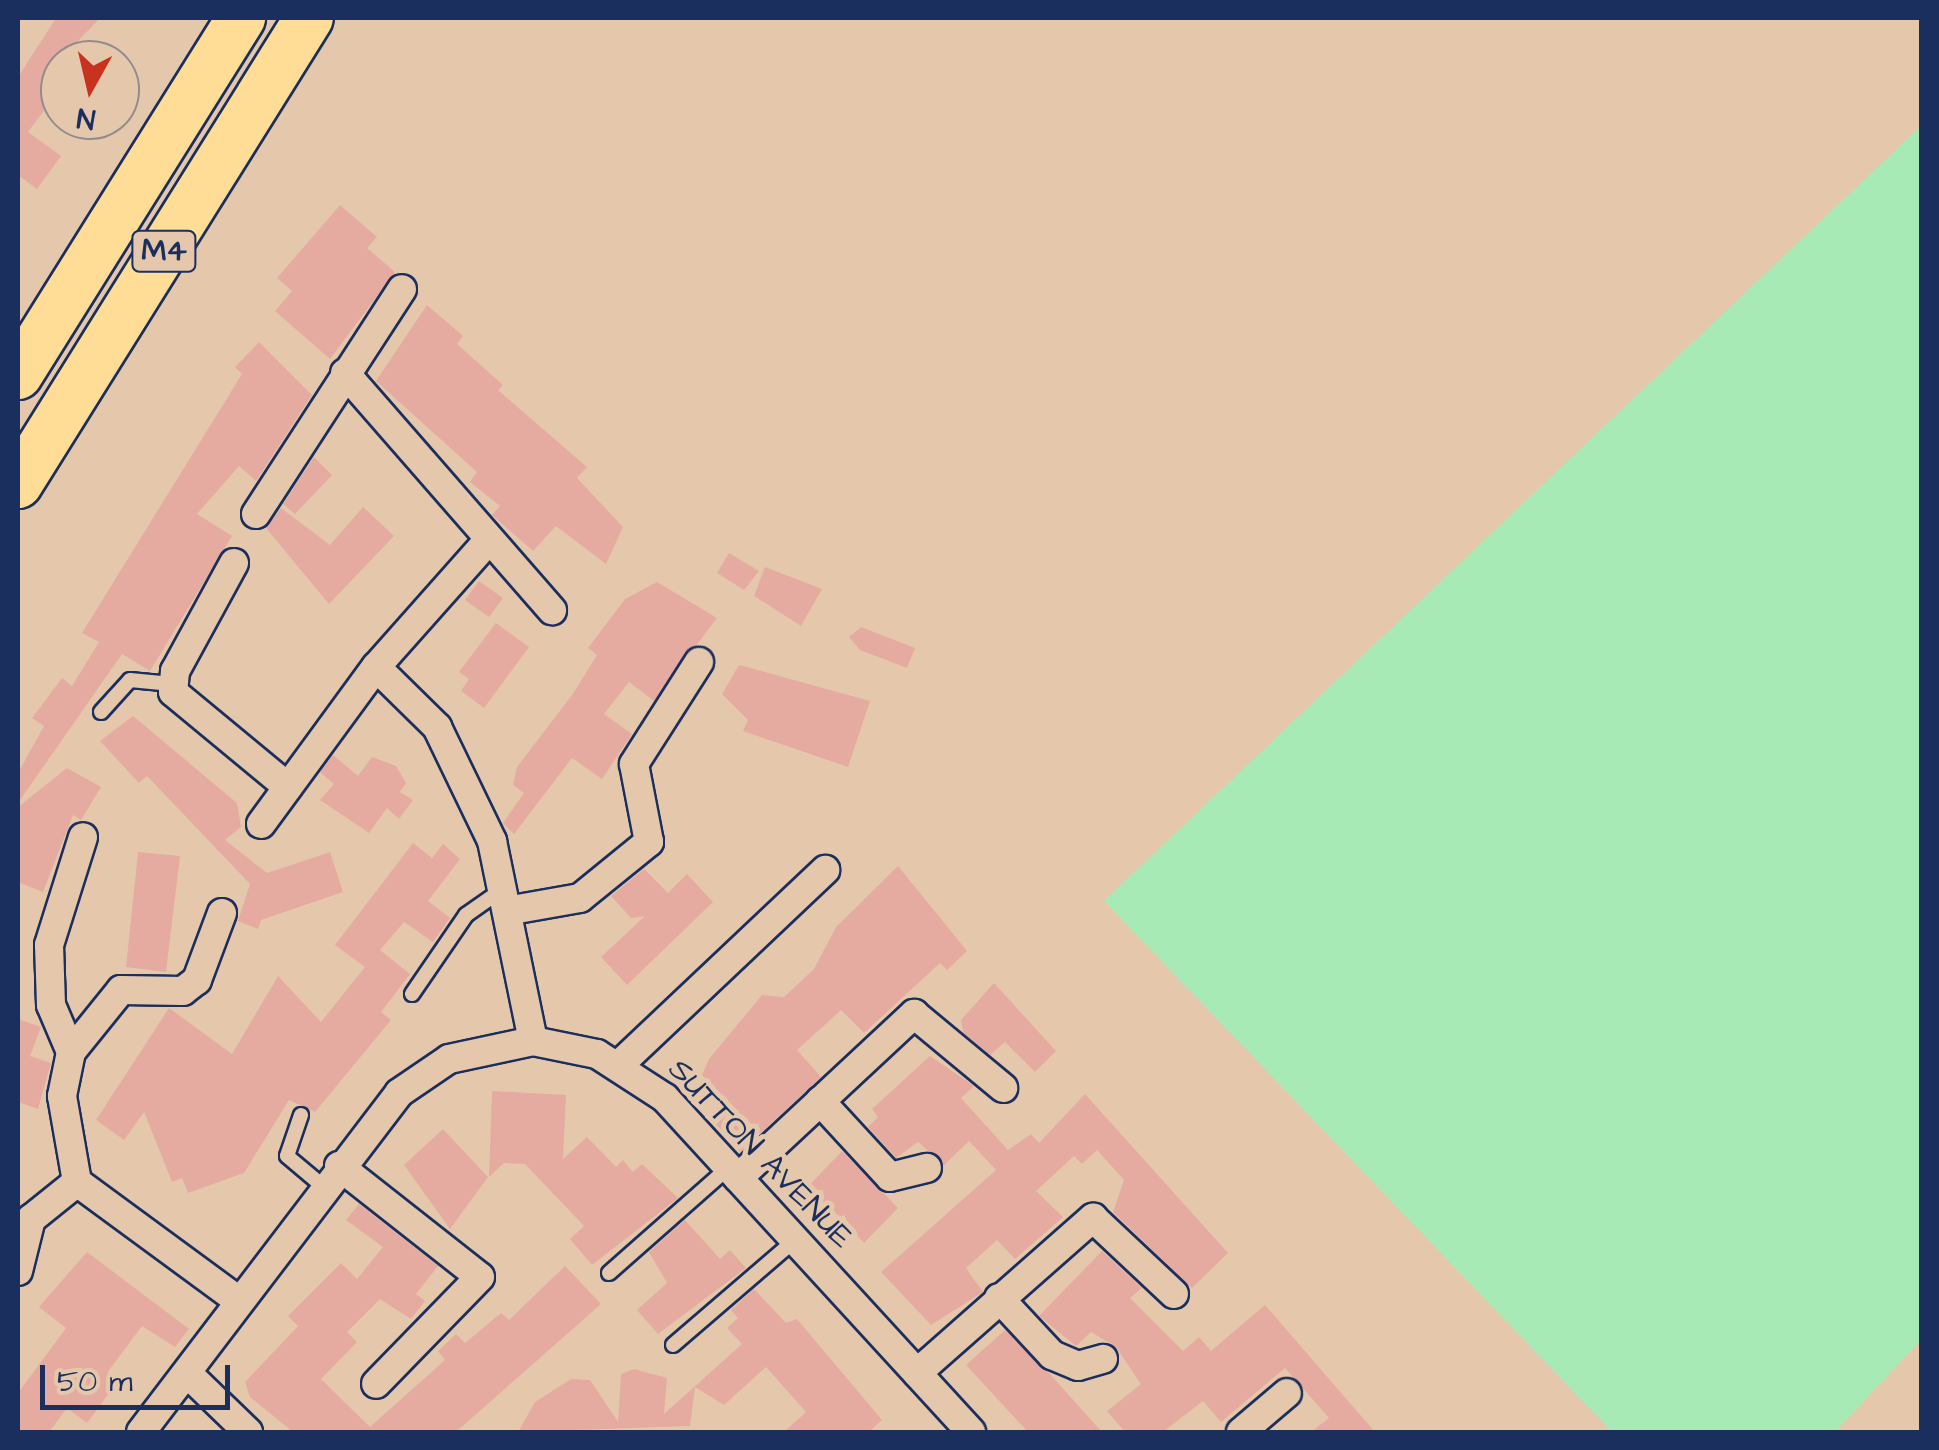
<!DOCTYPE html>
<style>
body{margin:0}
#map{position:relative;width:1939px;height:1450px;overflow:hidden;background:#e5c8ac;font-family:"Architects Daughter",sans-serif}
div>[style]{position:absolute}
.green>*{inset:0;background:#a7eab5}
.building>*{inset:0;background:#e5aba1}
.roads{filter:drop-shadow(2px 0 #1b2f5e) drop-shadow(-2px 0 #1b2f5e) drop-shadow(0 2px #1b2f5e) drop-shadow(0 -2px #1b2f5e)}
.service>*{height:14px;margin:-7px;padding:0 7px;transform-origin:7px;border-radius:7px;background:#e5c8ac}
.minor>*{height:28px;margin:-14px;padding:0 14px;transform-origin:14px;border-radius:14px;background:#e5c8ac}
.trunk>*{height:48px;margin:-24px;padding:0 24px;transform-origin:24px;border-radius:24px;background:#ffdd96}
span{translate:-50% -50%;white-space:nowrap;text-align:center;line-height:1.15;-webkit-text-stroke:10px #e5c8ac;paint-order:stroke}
.shield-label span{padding:2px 8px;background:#e5c8ac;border:2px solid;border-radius:8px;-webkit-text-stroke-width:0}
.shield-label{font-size:30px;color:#1b2f5e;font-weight:700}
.street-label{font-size:32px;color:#1b2f5e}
.frame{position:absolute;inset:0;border:20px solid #1b2f5e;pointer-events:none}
.north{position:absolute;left:40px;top:40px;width:100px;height:100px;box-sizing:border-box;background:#e5c8ac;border:2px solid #948b8d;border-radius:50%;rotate:188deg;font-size:28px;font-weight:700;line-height:40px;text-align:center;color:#1b2f5e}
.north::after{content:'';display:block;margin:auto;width:35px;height:45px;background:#c8321e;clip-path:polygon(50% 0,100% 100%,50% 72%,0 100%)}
.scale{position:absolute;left:40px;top:1365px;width:190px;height:45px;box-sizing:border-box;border:5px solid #1b2f5e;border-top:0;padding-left:12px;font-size:30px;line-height:35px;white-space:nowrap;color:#1b2f5e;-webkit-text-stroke:8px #e5c8ac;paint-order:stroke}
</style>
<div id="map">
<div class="green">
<i style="clip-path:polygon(1921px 126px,1921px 1340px,1835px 1432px,1612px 1432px,1104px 901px)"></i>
</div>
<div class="building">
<i style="clip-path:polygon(56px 18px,100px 18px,60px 60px,60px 89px,28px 132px,61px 156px,37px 189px,18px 175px,18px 77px)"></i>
<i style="clip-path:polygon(340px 205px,377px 237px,367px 248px,395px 272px,330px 359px,275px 311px,292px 291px,277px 278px)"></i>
<i style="clip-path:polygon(427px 305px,463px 336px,457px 344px,503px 385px,498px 390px,587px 467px,577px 478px,623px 527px,606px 564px,556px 526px,533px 551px,492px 515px,500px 506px,470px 482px,477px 472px,376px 381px)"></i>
<i style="clip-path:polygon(259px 342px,312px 395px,256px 481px,239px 466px,197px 514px,232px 536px,150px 671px,122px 654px,18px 803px,18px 773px,44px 726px,32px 718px,62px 678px,72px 686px,99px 642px,82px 633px,242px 374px,235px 367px)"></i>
<i style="clip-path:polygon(314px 457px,332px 475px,295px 514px,283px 504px)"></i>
<i style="clip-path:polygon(363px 507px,394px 536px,329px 604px,266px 528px,281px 508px,330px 545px)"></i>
<i style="clip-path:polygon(729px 553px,759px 571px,744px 590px,717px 573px)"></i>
<i style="clip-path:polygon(765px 567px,822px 589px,801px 626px,754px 596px)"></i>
<i style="clip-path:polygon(479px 581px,503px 598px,489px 617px,465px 600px)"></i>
<i style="clip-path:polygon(657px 582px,717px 618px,654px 701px,629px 682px,604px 714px,632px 734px,602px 779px,572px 758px,514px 834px,503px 823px,524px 793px,513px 785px,517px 767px,572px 695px,597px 655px,588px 648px,625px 599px)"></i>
<i style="clip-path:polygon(496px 623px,529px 647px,484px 708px,461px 691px,469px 679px,459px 672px)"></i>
<i style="clip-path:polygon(861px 627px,915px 648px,907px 668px,860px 650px,849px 637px)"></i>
<i style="clip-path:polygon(739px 665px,870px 701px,848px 767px,743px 731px,748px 720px,722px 694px)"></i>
<i style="clip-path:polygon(133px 716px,237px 803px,241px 827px,225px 840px,267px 873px,330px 852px,343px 892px,261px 920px,258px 929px,238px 921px,250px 884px,147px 776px,139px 783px,100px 741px)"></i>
<i style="clip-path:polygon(333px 755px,358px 776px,372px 757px,396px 766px,406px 783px,400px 792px,413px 800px,399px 819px,387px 808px,369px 833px,320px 800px,334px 784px,320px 772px)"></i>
<i style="clip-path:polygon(67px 768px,101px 787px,81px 820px,73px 815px,43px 892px,18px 882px,18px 807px)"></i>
<i style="clip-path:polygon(413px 843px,432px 858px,443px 844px,460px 859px,428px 901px,450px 918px,433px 942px,404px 922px,380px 950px,410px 974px,381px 1012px,391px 1020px,315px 1112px,289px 1100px,244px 1173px,188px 1193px,182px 1178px,172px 1182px,144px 1112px,124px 1140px,96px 1120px,169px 1008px,232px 1054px,278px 976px,321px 1022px,365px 967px,335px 945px)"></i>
<i style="clip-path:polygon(138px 852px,180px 856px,166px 972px,126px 967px)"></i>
<i style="clip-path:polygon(898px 866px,967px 951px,947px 970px,940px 963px,864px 1033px,841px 1010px,797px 1050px,821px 1077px,740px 1152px,716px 1124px,733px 1109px,702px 1075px,709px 1059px,762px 995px,784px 997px,814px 969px,836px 927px)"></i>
<i style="clip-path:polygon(644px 869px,668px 893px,687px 874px,713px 902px,627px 985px,601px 957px,645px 916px,631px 918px,611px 896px)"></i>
<i style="clip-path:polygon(994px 983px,1056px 1051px,1035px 1072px,1005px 1042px,990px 1055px,963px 1032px,961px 1020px)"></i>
<i style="clip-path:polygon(18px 1019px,41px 1027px,30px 1056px,51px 1063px,38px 1109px,18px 1102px)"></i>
<i style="clip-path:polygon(930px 1056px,974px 1086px,961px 1098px,1008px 1150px,1031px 1134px,1039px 1143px,1085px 1094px,1228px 1253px,1192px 1288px,1113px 1212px,1124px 1180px,1097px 1150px,1082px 1164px,1074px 1156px,1036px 1191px,1063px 1217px,1015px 1259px,997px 1240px,966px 1268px,983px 1292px,931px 1325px,881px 1272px,996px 1170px,969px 1141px,944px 1165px,918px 1142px,896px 1158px,868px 1127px,878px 1117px,872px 1109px)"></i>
<i style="clip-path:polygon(492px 1091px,566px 1095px,563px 1159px,587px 1137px,616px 1167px,623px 1160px,633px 1172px,642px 1164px,678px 1198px,592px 1265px,570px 1239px,584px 1226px,525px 1164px,504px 1163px,489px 1177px)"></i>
<i style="clip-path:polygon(443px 1129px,488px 1177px,450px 1229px,404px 1165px)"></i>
<i style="clip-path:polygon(842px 1151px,898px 1208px,864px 1243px,828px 1205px,815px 1217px,797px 1198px)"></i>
<i style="clip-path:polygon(359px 1204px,438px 1266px,416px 1294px,425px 1301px,411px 1319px,380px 1299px,347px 1332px,357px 1342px,321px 1379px,370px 1427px,445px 1360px,438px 1351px,456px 1334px,465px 1343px,501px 1313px,509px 1320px,565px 1266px,601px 1304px,456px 1432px,293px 1432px,250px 1397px,245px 1382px,298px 1326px,288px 1316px,341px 1263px,357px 1279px,383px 1247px,346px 1220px)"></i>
<i style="clip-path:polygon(685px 1220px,720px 1259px,730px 1250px,746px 1268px,658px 1334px,637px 1310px,667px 1283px,649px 1252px)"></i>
<i style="clip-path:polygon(1102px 1251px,1142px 1288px,1130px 1298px,1183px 1351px,1199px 1337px,1211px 1351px,1265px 1305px,1375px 1432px,1311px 1432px,1329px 1418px,1285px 1368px,1221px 1422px,1203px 1401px,1163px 1432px,1125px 1432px,1107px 1411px,1141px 1384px,1116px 1347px,1091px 1332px,1076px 1346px,1039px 1316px)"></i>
<i style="clip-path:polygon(87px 1252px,189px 1329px,175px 1347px,142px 1326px,107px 1373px,118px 1381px,87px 1423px,67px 1408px,49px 1432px,18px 1432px,18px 1393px,66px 1328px,39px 1307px)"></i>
<i style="clip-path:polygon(754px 1289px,786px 1323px,797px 1319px,882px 1420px,869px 1432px,784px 1432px,806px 1412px,766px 1367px,724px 1405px,695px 1387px,690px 1426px,518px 1432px,535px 1402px,571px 1379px,590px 1380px,618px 1422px,621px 1374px,634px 1369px,667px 1378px,664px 1414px,742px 1344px,727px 1328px,738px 1318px,731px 1310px)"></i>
<i style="clip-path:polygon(1005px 1330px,1049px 1373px,1102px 1432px,1028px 1432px,966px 1365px)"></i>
</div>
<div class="roads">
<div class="service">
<i style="left:101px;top:712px;width:43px;rotate:-47.8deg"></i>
<i style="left:130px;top:680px;width:42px;rotate:5.4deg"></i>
<i style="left:412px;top:994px;width:96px;rotate:-55.6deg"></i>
<i style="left:466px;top:915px;width:45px;rotate:-35.1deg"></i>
<i style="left:301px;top:1115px;width:43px;rotate:108.9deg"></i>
<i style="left:287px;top:1156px;width:48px;rotate:40deg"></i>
<i style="left:609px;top:1273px;width:159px;rotate:-41.4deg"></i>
<i style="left:673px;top:1345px;width:161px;rotate:-40.7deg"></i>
</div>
<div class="minor">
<i style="left:345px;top:373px;width:315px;rotate:48.9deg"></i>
<i style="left:256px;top:514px;width:268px;rotate:-57deg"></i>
<i style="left:234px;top:563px;width:123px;rotate:118.6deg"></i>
<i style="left:175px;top:671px;width:21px;rotate:95deg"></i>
<i style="left:173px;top:692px;width:149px;rotate:39.6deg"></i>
<i style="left:376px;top:667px;width:86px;rotate:44.5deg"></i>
<i style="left:437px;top:727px;width:127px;rotate:64.2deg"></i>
<i style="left:492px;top:841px;width:204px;rotate:78.4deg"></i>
<i style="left:261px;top:824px;width:195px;rotate:-53.8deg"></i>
<i style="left:376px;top:667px;width:166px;rotate:-48.4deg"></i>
<i style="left:512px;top:910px;width:69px;rotate:-10deg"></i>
<i style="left:580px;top:898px;width:89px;rotate:-39.1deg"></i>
<i style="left:649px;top:842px;width:79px;rotate:-100.9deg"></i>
<i style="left:634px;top:764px;width:121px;rotate:-57.5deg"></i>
<i style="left:222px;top:913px;width:72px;rotate:110.5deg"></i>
<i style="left:197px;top:980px;width:18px;rotate:142deg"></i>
<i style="left:183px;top:991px;width:62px;rotate:-179.1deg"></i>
<i style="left:121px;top:990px;width:80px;rotate:128.9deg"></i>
<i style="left:71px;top:1052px;width:45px;rotate:101.6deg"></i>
<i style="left:62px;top:1096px;width:87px;rotate:80.1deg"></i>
<i style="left:77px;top:1182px;width:201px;rotate:36.3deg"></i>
<i style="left:71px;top:1052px;width:51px;rotate:-113.1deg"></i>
<i style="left:51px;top:1005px;width:60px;rotate:-91.9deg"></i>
<i style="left:49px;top:945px;width:113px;rotate:-72.5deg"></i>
<i style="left:619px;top:1065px;width:284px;rotate:-43.4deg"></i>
<i style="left:820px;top:1101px;width:103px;rotate:47.4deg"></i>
<i style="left:890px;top:1177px;width:38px;rotate:-14deg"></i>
<i style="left:339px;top:1166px;width:179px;rotate:38.2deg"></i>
<i style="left:480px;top:1277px;width:149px;rotate:134.2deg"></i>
<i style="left:738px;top:1178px;width:241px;rotate:-43deg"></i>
<i style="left:914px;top:1014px;width:116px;rotate:39.7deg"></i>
<i style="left:18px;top:1271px;width:54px;rotate:-76deg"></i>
<i style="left:31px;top:1219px;width:59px;rotate:-38.8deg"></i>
<i style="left:999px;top:1298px;width:78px;rotate:47.1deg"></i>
<i style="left:1052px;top:1355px;width:28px;rotate:23deg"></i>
<i style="left:1078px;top:1366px;width:26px;rotate:-16deg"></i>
<i style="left:187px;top:1373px;width:85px;rotate:44deg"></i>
<i style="left:917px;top:1373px;width:235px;rotate:-41.4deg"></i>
<i style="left:1093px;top:1218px;width:111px;rotate:43.2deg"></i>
<i style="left:141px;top:1432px;width:426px;rotate:-52.7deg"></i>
<i style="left:399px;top:1093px;width:60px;rotate:-34.2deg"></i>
<i style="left:449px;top:1059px;width:86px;rotate:-12.1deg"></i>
<i style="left:533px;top:1041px;width:65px;rotate:11.5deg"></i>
<i style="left:597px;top:1054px;width:81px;rotate:32.9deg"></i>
<i style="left:665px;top:1098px;width:453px;rotate:47.5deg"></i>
<i style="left:1241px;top:1432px;width:60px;rotate:-40.3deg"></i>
</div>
<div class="trunk">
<i style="left:18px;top:375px;width:421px;rotate:-58deg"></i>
<i style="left:18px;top:484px;width:549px;rotate:-58.02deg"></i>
</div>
</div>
<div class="shield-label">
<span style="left:164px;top:251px">M4</span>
</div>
<div class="street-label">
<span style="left:760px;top:1154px;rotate:46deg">SUTTON AVENUE</span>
</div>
<div class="frame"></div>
<div class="north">N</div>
<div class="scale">50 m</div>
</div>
